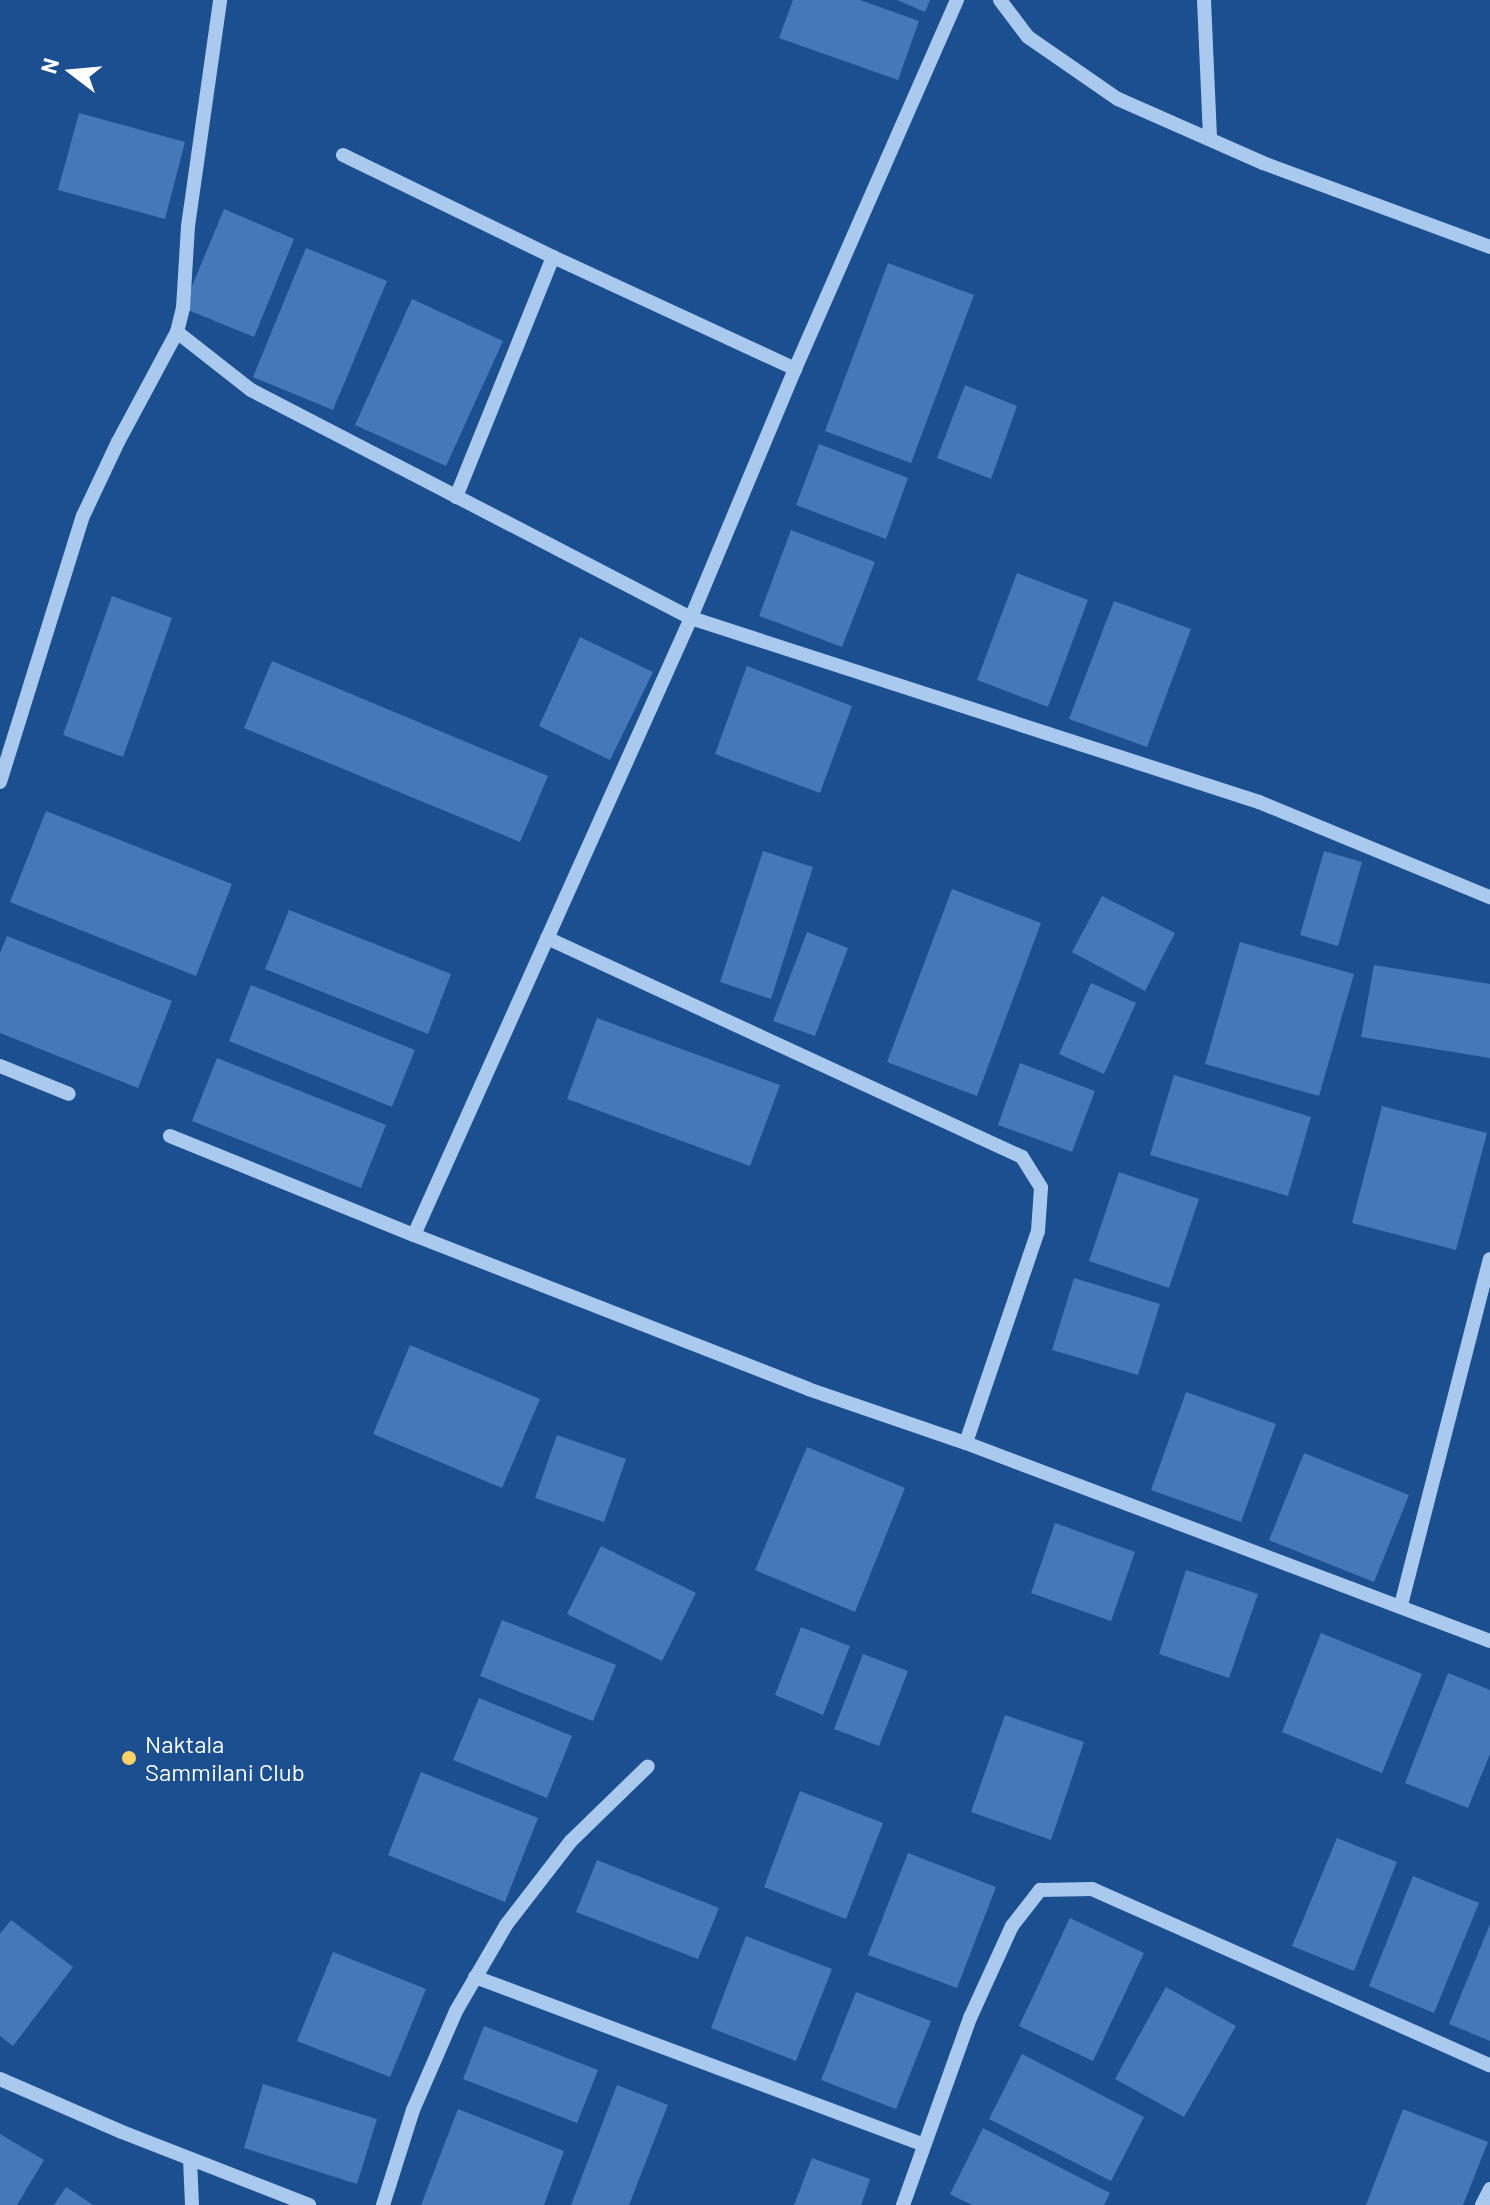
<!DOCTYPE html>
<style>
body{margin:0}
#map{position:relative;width:1490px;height:2205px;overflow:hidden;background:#1b4f8f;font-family:Barlow,sans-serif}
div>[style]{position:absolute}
.building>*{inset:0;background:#4478b7}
.minor>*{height:14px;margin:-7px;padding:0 7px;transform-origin:7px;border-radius:7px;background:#a9c9ee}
.dots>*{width:22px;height:22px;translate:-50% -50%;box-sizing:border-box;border:4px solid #1b4f8f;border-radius:50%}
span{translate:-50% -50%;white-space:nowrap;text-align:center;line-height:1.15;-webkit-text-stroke:8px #1b4f8f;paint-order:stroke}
.poi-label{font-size:24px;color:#fff}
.left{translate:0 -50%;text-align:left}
.north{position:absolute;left:32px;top:32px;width:80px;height:80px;-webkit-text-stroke:6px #1b4f8f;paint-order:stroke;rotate:286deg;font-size:22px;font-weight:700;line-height:32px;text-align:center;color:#fff}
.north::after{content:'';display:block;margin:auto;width:28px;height:36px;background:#fff;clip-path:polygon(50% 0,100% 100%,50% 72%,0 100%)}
</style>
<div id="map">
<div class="building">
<i style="clip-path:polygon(793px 0,860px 0,919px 21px,898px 80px,779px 38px)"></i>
<i style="clip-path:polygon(897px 0,930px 0,925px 12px)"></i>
<i style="clip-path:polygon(79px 113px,185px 142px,165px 219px,58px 190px)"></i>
<i style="clip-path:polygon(224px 209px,294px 239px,254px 337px,183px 308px)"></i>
<i style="clip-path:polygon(306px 248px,387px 281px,333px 410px,253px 377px)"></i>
<i style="clip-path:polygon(888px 263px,974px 295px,911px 463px,825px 431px)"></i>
<i style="clip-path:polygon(412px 299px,503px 341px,446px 466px,355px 425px)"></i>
<i style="clip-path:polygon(965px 385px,1017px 406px,991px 479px,937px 458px)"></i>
<i style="clip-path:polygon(819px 444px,908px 478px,886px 539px,796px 505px)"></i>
<i style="clip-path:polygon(791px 530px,875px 562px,842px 647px,759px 616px)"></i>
<i style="clip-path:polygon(1017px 573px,1088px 600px,1048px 707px,977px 680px)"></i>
<i style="clip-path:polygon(112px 596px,172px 618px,123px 757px,63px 735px)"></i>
<i style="clip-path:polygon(1114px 601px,1191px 629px,1147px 747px,1069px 719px)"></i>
<i style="clip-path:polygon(580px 637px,653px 672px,610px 760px,539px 726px)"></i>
<i style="clip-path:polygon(272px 661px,548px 776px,520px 842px,244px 728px)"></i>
<i style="clip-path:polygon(747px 666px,852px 706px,820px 793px,715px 754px)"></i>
<i style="clip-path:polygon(46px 811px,232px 884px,196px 976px,10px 902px)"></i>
<i style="clip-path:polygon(763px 851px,813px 867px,771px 999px,720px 982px)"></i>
<i style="clip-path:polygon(1324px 851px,1362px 862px,1338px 946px,1300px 935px)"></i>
<i style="clip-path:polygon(952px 889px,1041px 923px,977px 1096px,887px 1062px)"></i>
<i style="clip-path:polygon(1102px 896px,1175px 933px,1145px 991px,1072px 952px)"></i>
<i style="clip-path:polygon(289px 910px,451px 974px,428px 1034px,265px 969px)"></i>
<i style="clip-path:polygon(807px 932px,848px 948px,815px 1036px,773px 1021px)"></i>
<i style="clip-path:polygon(7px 936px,172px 1001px,138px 1088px,0 1033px,0 953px)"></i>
<i style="clip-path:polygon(1240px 942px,1354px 974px,1319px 1096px,1205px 1064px)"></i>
<i style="clip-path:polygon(1374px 965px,1490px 984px,1490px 1058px,1361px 1037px)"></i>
<i style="clip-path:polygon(1091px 983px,1136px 1003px,1104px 1074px,1059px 1054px)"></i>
<i style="clip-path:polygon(251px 985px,415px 1050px,392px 1107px,229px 1041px)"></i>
<i style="clip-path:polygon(597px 1018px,780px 1085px,750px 1166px,567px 1099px)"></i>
<i style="clip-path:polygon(217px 1058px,386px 1125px,361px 1188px,192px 1121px)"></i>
<i style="clip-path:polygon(1020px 1063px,1095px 1091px,1072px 1152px,998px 1125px)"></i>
<i style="clip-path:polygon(1174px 1075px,1311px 1117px,1288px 1196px,1150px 1155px)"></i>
<i style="clip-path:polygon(1382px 1106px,1487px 1133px,1456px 1250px,1352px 1223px)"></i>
<i style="clip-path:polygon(1119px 1172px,1199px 1199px,1169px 1288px,1089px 1261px)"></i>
<i style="clip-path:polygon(1074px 1278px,1160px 1304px,1138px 1375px,1052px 1350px)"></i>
<i style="clip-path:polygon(410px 1345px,540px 1399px,502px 1488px,373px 1434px)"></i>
<i style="clip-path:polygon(1186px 1392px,1276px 1424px,1241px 1522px,1151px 1490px)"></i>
<i style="clip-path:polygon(557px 1435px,626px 1459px,604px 1522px,535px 1498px)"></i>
<i style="clip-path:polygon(807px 1447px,905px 1488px,855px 1612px,755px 1570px)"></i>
<i style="clip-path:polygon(1304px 1453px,1409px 1495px,1374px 1582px,1269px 1540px)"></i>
<i style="clip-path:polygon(1055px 1523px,1135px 1552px,1111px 1621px,1031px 1593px)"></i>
<i style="clip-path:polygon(601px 1546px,696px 1593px,662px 1661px,567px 1614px)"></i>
<i style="clip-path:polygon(1186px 1570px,1258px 1594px,1229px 1678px,1159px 1654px)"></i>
<i style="clip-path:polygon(502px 1620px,616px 1665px,593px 1721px,480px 1676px)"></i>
<i style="clip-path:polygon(801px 1627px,850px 1646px,823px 1715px,775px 1695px)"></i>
<i style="clip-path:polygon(1321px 1633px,1422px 1674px,1382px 1773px,1282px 1732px)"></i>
<i style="clip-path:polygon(863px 1654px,908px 1671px,879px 1746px,834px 1729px)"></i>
<i style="clip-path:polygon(1448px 1673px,1490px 1690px,1490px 1754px,1468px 1808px,1405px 1783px)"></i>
<i style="clip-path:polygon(479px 1698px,572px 1736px,547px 1798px,453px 1760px)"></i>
<i style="clip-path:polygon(1005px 1715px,1084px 1742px,1051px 1840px,971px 1812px)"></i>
<i style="clip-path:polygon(421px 1772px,538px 1818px,505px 1902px,388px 1855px)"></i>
<i style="clip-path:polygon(800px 1791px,883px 1823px,846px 1919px,764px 1887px)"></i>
<i style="clip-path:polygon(1337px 1838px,1397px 1862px,1354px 1971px,1292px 1946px)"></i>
<i style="clip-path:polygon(908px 1853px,996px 1887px,957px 1988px,868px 1955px)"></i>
<i style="clip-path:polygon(597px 1860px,719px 1908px,698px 1959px,576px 1912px)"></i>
<i style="clip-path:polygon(1413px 1876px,1479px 1903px,1434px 2013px,1369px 1986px)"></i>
<i style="clip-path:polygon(1070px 1918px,1144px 1953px,1093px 2061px,1019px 2026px)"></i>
<i style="clip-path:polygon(11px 1920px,73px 1967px,13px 2046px,0 2036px,0 1934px)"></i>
<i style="clip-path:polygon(1490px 1924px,1490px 2041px,1449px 2024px)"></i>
<i style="clip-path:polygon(746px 1936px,832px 1969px,796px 2061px,711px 2028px)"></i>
<i style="clip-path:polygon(333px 1952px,426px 1989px,390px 2077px,297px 2041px)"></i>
<i style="clip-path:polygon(1166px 1987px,1236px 2026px,1184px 2117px,1115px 2079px)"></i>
<i style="clip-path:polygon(856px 1992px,931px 2021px,896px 2109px,821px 2080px)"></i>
<i style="clip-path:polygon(484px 2026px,598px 2070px,577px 2123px,463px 2079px)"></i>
<i style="clip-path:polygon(1022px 2054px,1144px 2117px,1111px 2181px,989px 2119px)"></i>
<i style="clip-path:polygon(263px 2084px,377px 2119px,357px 2184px,244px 2148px)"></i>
<i style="clip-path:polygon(617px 2085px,668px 2105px,629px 2205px,571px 2205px)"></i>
<i style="clip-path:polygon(458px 2109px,564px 2151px,544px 2205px,421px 2205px)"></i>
<i style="clip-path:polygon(1403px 2109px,1488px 2142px,1463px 2205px,1366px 2205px)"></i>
<i style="clip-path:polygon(983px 2128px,1110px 2193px,1104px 2205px,972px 2205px,950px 2194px)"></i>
<i style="clip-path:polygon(0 2134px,44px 2160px,17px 2205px,0 2205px)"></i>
<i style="clip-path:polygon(812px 2158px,870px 2179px,861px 2205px,794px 2205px)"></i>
<i style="clip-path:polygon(66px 2187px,93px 2205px,54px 2205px)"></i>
</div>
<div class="minor">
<i style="left:957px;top:0;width:403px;rotate:113.7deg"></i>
<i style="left:795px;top:369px;width:270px;rotate:112.7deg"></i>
<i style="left:691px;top:618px;width:597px;rotate:17.95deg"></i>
<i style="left:1259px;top:802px;width:250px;rotate:22.4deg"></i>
<i style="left:1000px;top:0;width:46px;rotate:52.9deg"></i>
<i style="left:1028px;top:37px;width:109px;rotate:34.6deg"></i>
<i style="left:1118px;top:99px;width:158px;rotate:23.8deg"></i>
<i style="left:1263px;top:163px;width:242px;rotate:20.3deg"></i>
<i style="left:1204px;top:0;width:139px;rotate:87.5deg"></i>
<i style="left:343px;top:155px;width:233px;rotate:25.9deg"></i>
<i style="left:177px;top:332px;width:94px;rotate:38.1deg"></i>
<i style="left:251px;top:390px;width:496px;rotate:27.4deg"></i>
<i style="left:691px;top:618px;width:676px;rotate:114.18deg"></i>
<i style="left:414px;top:1235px;width:423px;rotate:21.3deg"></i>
<i style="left:808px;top:1389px;width:167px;rotate:18.9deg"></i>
<i style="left:966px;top:1443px;width:560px;rotate:20.7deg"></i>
<i style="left:456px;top:497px;width:259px;rotate:-68deg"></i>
<i style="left:553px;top:257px;width:267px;rotate:24.8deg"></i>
<i style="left:0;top:782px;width:279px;rotate:-72.7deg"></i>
<i style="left:83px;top:516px;width:82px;rotate:-64.7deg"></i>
<i style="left:118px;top:442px;width:125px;rotate:-61.8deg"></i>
<i style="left:177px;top:332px;width:25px;rotate:-76deg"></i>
<i style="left:183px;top:308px;width:82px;rotate:-86.5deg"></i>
<i style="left:188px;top:226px;width:228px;rotate:-81.9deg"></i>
<i style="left:547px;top:938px;width:523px;rotate:24.75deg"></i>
<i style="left:1022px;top:1157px;width:36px;rotate:58deg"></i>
<i style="left:1041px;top:1188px;width:43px;rotate:94deg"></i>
<i style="left:1038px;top:1231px;width:224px;rotate:108.8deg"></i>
<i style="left:0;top:1066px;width:74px;rotate:22.1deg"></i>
<i style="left:170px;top:1136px;width:263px;rotate:22.1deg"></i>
<i style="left:1401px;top:1605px;width:357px;rotate:-75.6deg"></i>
<i style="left:475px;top:1977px;width:479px;rotate:20.5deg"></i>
<i style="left:0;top:2079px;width:133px;rotate:23.5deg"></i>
<i style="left:122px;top:2132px;width:201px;rotate:21.3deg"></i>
<i style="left:190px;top:2159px;width:46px;rotate:87.5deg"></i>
<i style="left:383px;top:2205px;width:100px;rotate:-72.5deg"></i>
<i style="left:413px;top:2110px;width:108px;rotate:-66.5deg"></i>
<i style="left:456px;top:2011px;width:99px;rotate:-59.8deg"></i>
<i style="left:506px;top:1925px;width:106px;rotate:-52.3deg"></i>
<i style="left:571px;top:1841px;width:107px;rotate:-44.2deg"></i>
<i style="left:903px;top:2205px;width:199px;rotate:-70.3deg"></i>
<i style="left:970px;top:2018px;width:101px;rotate:-65.5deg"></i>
<i style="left:1012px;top:1926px;width:46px;rotate:-52.1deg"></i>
<i style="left:1040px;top:1890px;width:52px;rotate:-1.1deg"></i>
<i style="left:1092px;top:1889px;width:435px;rotate:23.9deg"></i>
<i style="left:1482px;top:2205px;width:18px;rotate:-63deg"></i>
</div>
<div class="dots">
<i style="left:129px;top:1758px;background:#ffd166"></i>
</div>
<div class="poi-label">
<span class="left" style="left:145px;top:1758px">Naktala<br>Sammilani Club</span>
</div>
<div class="north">N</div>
</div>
